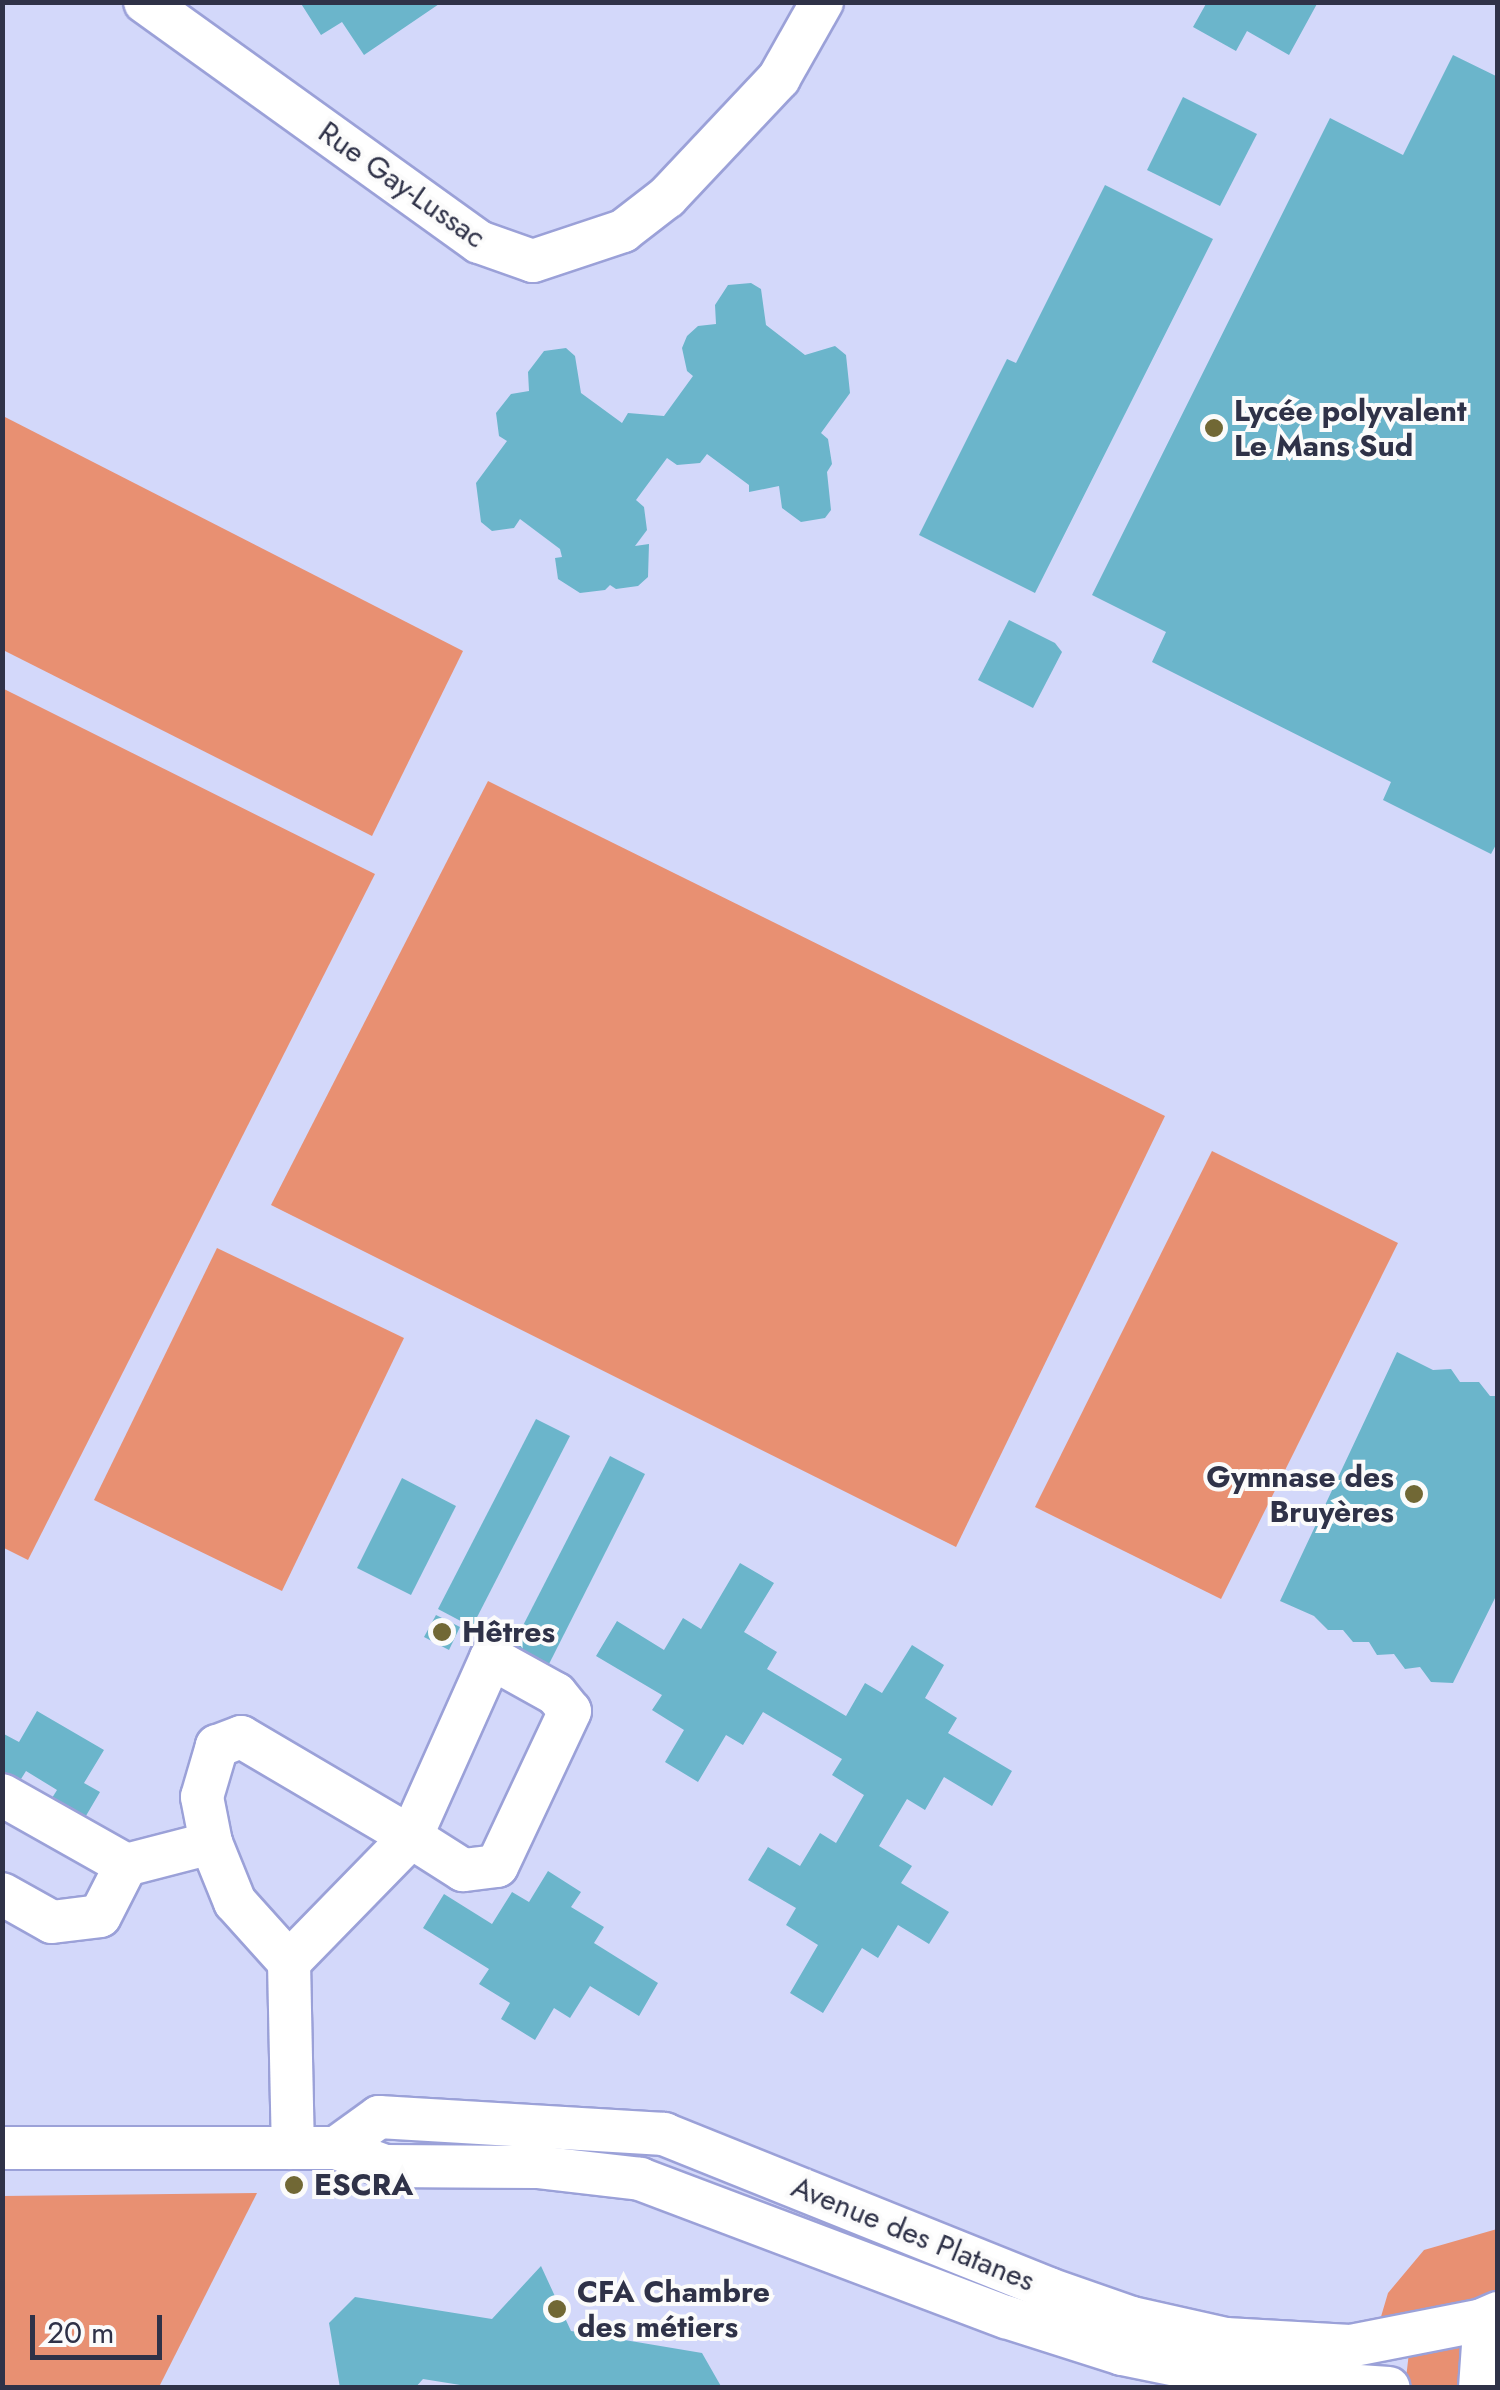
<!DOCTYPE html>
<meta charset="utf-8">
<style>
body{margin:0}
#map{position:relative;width:1500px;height:2390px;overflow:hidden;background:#d3d8fa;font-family:Jost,sans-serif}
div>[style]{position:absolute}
.green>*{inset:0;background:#e89072}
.building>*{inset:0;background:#6bb5cb}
.roads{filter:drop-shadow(2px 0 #9ba1d8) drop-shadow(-2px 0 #9ba1d8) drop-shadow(0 2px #9ba1d8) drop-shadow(0 -2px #9ba1d8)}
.minor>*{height:42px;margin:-21px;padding:0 21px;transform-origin:21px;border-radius:21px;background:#fff}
.dots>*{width:28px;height:28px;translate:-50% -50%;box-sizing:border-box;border:5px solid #fbfbfb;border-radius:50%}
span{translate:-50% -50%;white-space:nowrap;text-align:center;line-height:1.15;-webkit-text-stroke:8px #fbfbfb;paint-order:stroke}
.street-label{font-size:30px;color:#2f3248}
.poi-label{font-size:30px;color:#2f3248;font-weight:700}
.left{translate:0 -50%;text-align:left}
.right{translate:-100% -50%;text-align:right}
.frame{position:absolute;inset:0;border:5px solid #2f3248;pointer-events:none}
.scale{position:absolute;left:30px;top:2315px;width:132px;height:45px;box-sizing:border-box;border:5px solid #2f3248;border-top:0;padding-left:12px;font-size:30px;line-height:35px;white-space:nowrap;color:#2f3248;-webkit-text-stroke:8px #fbfbfb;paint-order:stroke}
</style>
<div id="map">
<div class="green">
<i style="clip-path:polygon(3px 416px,463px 651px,372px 836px,3px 650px)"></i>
<i style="clip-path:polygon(2px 688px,375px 874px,28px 1560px,2px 1547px)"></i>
<i style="clip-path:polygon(488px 781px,1165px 1116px,956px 1547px,271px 1205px)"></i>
<i style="clip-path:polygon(1212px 1151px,1398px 1243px,1221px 1599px,1035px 1507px)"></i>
<i style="clip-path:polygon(217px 1248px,404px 1338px,282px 1591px,94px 1500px)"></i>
<i style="clip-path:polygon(257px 2193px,159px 2387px,3px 2387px,3px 2196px)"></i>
<i style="clip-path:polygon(1497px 2229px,1497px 2317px,1480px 2387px,1405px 2387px,1411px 2335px,1380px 2320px,1388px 2293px,1424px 2250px)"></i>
</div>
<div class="building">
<i style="clip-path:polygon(300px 2px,442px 2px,364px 55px,342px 22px,321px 35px)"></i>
<i style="clip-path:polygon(1207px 2px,1318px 2px,1289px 55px,1247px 31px,1236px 51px,1193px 27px)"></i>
<i style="clip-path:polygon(1453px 55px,1498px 77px,1498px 841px,1491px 854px,1383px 800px,1391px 782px,1152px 662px,1166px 632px,1092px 595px,1330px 118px,1403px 155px)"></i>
<i style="clip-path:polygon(1183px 97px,1257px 134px,1220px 206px,1147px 170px)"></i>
<i style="clip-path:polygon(1105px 185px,1213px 239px,1035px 593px,919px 535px,1007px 359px,1016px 363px)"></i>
<i style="clip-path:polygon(751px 283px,761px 289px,766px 325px,805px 355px,835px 346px,846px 355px,850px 393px,821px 433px,828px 439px,832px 464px,827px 472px,831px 510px,825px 518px,801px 522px,782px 508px,779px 486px,749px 492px,749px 485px,707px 454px,700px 463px,677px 465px,667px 458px,636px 500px,644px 507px,647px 530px,635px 546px,649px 544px,648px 577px,638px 586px,616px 589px,610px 585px,605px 590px,580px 593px,558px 579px,555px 558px,562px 557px,560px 549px,520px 519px,514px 528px,492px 531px,481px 522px,476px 483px,507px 441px,499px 436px,496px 413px,511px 394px,529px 391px,528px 372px,544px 351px,566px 348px,575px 356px,581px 393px,622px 423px,628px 413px,664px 416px,693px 376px,687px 371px,682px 348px,687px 336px,698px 326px,716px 324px,715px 305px,728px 285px)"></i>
<i style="clip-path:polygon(1009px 620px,1055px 643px,1062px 652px,1033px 708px,978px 680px)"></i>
<i style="clip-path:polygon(1397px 1352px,1433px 1370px,1451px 1369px,1460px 1382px,1479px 1382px,1490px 1396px,1498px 1396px,1498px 1592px,1453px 1683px,1431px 1682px,1420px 1667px,1405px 1669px,1394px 1654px,1377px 1655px,1369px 1642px,1353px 1642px,1343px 1630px,1328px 1630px,1314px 1616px,1280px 1601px)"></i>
<i style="clip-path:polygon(536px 1419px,570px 1436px,472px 1627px,438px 1609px)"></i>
<i style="clip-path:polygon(610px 1456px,645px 1474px,548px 1666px,512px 1647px)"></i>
<i style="clip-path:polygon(402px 1478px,456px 1506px,411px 1595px,357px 1568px)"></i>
<i style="clip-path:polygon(740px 1563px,774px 1583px,744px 1632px,777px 1652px,767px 1669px,846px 1716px,865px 1683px,882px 1693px,912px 1645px,944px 1665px,925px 1698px,957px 1718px,948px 1733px,1012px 1771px,992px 1806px,944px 1777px,925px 1810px,907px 1799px,879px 1846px,912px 1866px,901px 1883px,949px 1912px,929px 1944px,898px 1925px,878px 1958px,862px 1948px,823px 2013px,790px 1993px,818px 1945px,786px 1925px,796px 1908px,748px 1880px,768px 1847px,800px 1866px,820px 1833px,836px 1843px,864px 1795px,832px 1775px,842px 1759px,763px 1712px,743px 1745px,726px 1735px,698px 1782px,665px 1762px,684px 1730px,652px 1710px,662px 1695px,596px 1656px,617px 1621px,664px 1650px,683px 1618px,701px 1629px)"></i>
<i style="clip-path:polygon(436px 1615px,460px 1627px,449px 1650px,424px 1637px)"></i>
<i style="clip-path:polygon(37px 1711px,104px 1750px,84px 1783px,100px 1792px,80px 1826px,47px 1806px,57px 1790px,26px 1771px,16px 1787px,2px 1779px,2px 1733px,19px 1742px)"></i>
<i style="clip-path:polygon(548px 1871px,581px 1892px,571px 1907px,604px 1927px,594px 1943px,658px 1983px,639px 2016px,590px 1986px,570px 2018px,554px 2008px,535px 2040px,501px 2019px,510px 2003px,479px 1984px,489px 1969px,423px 1928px,444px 1894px,492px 1924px,512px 1892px,529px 1902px)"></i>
<i style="clip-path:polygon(541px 2266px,571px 2331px,702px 2353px,722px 2388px,479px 2388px,423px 2379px,415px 2388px,340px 2388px,329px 2323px,355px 2297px,492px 2319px)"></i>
</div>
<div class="roads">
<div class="minor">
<i style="left:145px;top:2px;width:411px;rotate:35.7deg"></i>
<i style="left:479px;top:242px;width:57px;rotate:19.4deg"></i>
<i style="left:533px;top:261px;width:95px;rotate:-18.4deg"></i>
<i style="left:623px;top:231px;width:56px;rotate:-37.7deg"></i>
<i style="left:667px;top:197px;width:163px;rotate:-46.7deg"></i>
<i style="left:779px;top:78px;width:87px;rotate:-60.5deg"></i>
<i style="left:491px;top:1658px;width:74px;rotate:29deg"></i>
<i style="left:556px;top:1694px;width:22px;rotate:51deg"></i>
<i style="left:570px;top:1711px;width:171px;rotate:115.2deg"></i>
<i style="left:497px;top:1866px;width:34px;rotate:173deg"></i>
<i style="left:463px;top:1870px;width:62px;rotate:-147.6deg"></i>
<i style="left:411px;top:1837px;width:196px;rotate:-65.9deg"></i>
<i style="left:2px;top:1795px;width:142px;rotate:29.4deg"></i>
<i style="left:126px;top:1865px;width:88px;rotate:-14.5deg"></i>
<i style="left:2px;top:1894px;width:57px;rotate:29.2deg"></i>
<i style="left:52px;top:1922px;width:48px;rotate:-7.1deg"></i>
<i style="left:100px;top:1916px;width:57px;rotate:-63deg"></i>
<i style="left:289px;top:1962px;width:175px;rotate:-45.7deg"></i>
<i style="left:411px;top:1837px;width:197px;rotate:-149.5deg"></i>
<i style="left:241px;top:1737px;width:26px;rotate:159deg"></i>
<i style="left:217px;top:1746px;width:53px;rotate:106.4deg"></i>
<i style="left:202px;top:1797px;width:47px;rotate:78.9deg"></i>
<i style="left:211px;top:1843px;width:64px;rotate:67.9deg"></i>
<i style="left:235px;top:1902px;width:81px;rotate:48deg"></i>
<i style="left:289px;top:1962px;width:186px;rotate:88.8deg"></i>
<i style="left:2px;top:2148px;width:334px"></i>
<i style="left:336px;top:2148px;width:52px;rotate:20.2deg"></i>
<i style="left:385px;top:2166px;width:152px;rotate:0.4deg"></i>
<i style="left:537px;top:2167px;width:104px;rotate:6.6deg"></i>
<i style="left:640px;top:2179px;width:391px;rotate:20.7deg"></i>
<i style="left:1006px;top:2317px;width:122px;rotate:17.7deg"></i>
<i style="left:1122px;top:2354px;width:120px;rotate:11.5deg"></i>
<i style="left:1240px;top:2378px;width:149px;rotate:3.8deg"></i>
<i style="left:336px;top:2148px;width:53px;rotate:-35.8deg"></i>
<i style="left:379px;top:2117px;width:286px;rotate:3.4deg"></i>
<i style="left:664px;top:2134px;width:415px;rotate:21.9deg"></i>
<i style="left:1049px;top:2289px;width:88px;rotate:19.3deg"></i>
<i style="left:1132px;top:2318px;width:96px;rotate:12.6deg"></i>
<i style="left:1226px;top:2339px;width:124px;rotate:3.2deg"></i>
<i style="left:1350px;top:2346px;width:135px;rotate:-11.1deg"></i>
<i style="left:1482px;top:2320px;width:17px;rotate:-24deg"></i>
<i style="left:1480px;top:2388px;width:43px;rotate:-86deg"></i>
<i style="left:1483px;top:2345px;width:32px;rotate:-62deg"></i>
</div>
</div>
<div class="dots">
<i style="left:1214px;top:428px;background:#716835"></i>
<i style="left:1414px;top:1494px;background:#716835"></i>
<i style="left:442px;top:1632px;background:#716835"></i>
<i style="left:294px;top:2185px;background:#716835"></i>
<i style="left:557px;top:2309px;background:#716835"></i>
</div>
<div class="street-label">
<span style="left:402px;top:185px;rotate:35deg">Rue Gay-Lussac</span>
<span style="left:913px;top:2234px;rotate:22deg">Avenue des Platanes</span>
</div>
<div class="poi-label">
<span class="left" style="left:1234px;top:428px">Lycée polyvalent<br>Le Mans Sud</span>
<span class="right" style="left:1394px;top:1494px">Gymnase des<br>Bruyères</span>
<span class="left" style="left:462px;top:1632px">Hêtres</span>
<span class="left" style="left:314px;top:2185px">ESCRA</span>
<span class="left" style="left:577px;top:2309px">CFA Chambre<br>des métiers</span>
</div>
<div class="frame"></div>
<div class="scale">20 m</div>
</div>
